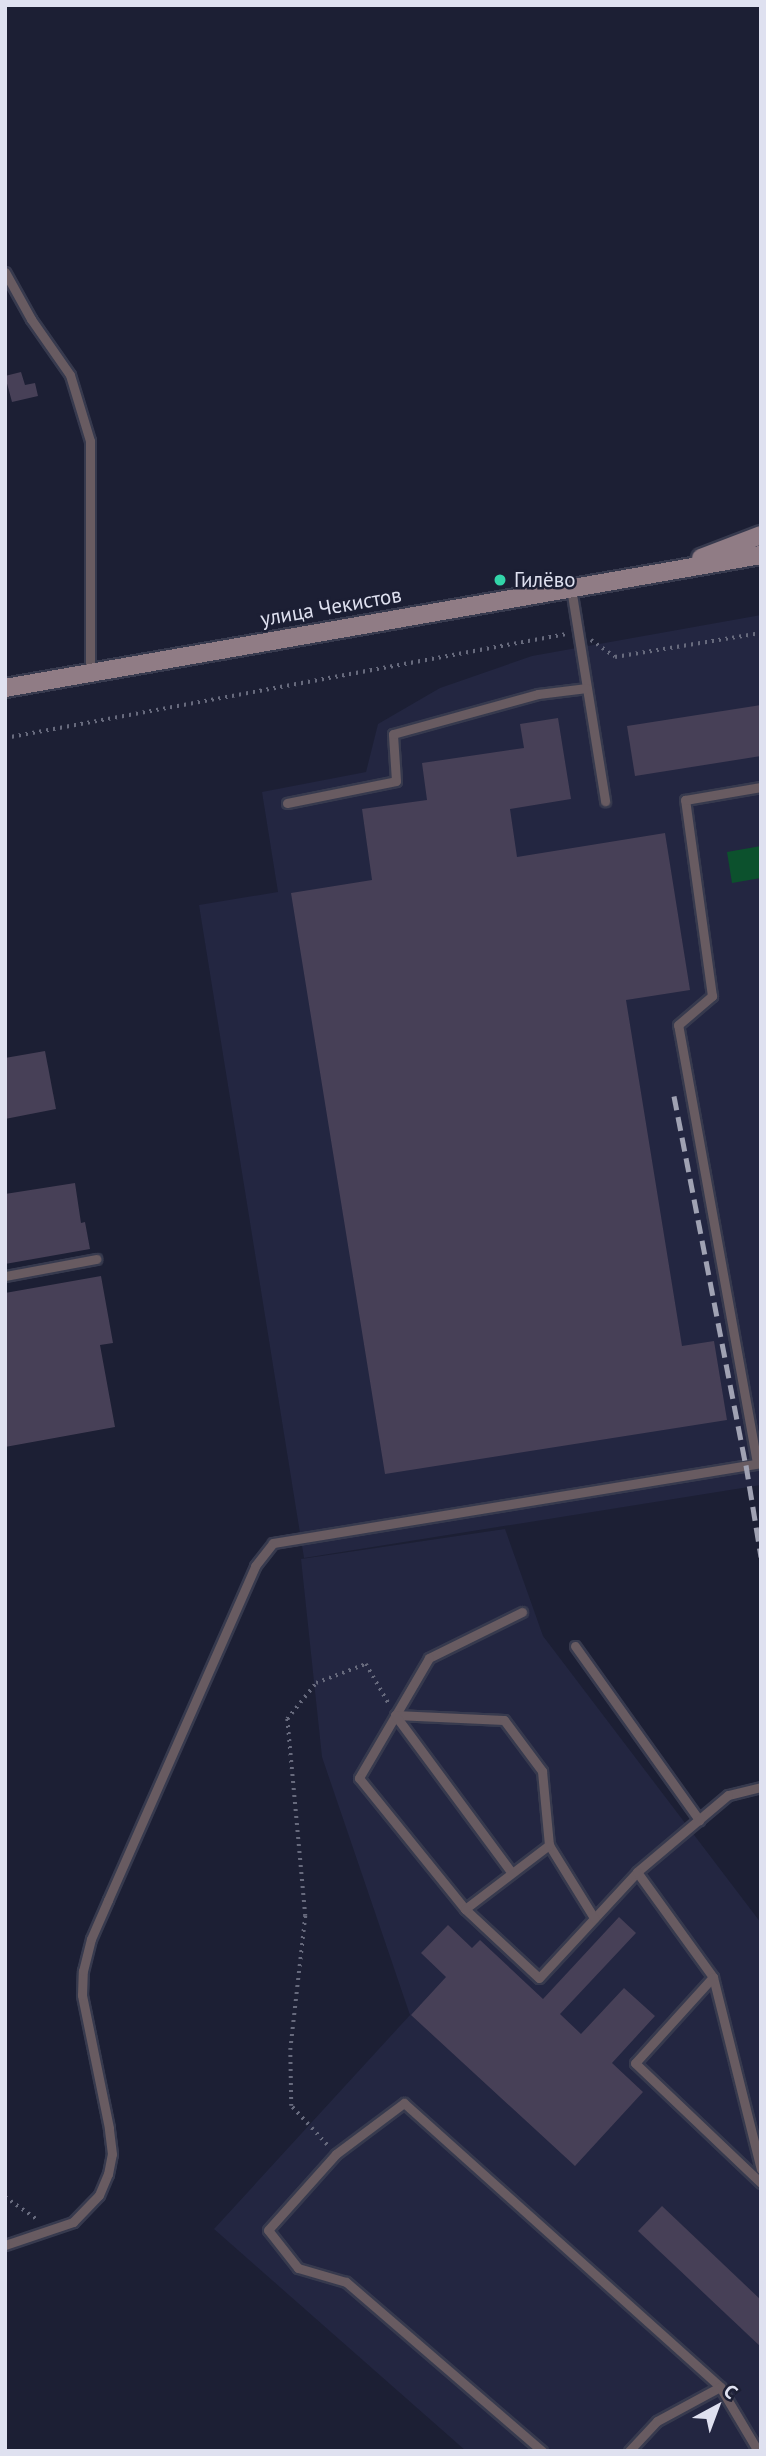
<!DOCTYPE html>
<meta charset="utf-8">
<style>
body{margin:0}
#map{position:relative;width:766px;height:2456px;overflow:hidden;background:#1c1f34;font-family:"PT Sans",sans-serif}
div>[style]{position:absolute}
.built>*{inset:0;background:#232641}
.green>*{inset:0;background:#0c512d}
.building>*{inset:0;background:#474057}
.path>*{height:3.5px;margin-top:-1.75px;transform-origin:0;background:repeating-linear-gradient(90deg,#676a7d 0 2px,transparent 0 7px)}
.roads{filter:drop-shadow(2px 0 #373a4e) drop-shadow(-2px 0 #373a4e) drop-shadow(0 2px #373a4e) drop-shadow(0 -2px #373a4e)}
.lane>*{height:9px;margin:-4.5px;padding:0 4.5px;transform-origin:4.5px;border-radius:4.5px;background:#685b61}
.secondary>*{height:18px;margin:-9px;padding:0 9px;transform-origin:9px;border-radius:9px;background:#907c85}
.rail>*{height:5px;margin-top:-2.5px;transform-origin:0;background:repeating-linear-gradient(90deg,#a0a2b3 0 14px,transparent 0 21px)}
.dots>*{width:19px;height:19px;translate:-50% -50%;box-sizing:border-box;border:4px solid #1c1f34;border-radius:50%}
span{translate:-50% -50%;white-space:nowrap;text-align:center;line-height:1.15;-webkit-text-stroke:5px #1c1f34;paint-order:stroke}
.poi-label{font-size:21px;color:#dfe1f0}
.left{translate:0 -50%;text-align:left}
.street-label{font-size:21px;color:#dfe1f0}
.frame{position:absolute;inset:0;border:7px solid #dfe1f0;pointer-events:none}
.north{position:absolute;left:682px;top:2372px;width:70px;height:70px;-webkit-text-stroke:5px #1c1f34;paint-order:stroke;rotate:41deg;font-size:19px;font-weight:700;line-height:28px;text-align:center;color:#dfe1f0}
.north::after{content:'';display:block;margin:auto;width:24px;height:32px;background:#dfe1f0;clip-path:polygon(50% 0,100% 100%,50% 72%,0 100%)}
</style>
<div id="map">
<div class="built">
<i style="clip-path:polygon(761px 615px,761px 1485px,304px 1558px,199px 905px,278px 892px,262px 792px,366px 772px,378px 724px,440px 688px,532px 656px)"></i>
<i style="clip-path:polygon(505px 1529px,543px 1636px,761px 1923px,761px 2451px,466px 2451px,214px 2229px,410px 2015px,322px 1757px,301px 1559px)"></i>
</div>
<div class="green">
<i style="clip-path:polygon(761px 846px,761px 878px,732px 883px,727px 852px)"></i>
</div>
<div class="building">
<i style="clip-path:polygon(21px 372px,25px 385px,35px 383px,38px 396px,12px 402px,5px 376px)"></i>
<i style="clip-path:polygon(761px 705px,761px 756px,635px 776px,627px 726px)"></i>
<i style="clip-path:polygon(558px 718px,571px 799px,510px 809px,517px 857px,665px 833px,690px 990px,626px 1000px,682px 1346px,714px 1341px,727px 1420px,385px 1474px,291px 893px,372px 880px,362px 809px,427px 800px,422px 763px,524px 748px,520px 724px)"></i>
<i style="clip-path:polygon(45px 1051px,56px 1109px,5px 1119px,5px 1058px)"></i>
<i style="clip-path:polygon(75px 1183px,81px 1223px,85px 1222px,90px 1249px,5px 1264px,5px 1194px)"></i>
<i style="clip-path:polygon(101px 1276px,113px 1343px,100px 1345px,115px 1427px,5px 1447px,5px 1293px)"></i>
<i style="clip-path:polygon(619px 1917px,636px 1933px,560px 2014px,581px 2034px,624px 1988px,655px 2016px,612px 2063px,643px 2092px,575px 2166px,411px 2015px,446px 1977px,421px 1953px,448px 1925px,472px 1948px,480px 1940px,543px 1999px)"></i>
<i style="clip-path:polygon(662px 2206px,761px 2300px,761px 2347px,638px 2231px)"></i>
</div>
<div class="path">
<i style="left:591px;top:640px;width:29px;rotate:35deg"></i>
<i style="left:615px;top:657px;width:148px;rotate:-9.3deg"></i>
<i style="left:5px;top:738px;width:571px;rotate:-10.5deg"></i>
<i style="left:327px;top:2145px;width:53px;rotate:-132.7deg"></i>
<i style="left:291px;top:2106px;width:56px;rotate:-91deg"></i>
<i style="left:290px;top:2050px;width:135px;rotate:-83.6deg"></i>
<i style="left:305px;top:1916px;width:198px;rotate:-95.2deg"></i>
<i style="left:287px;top:1719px;width:46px;rotate:-51.1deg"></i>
<i style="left:316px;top:1683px;width:53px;rotate:-20.8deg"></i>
<i style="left:366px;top:1664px;width:46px;rotate:60.1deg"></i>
<i style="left:5px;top:2197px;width:40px;rotate:34.9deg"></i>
</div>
<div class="roads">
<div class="lane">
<i style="left:5px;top:272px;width:54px;rotate:61deg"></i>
<i style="left:31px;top:319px;width:68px;rotate:55.1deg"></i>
<i style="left:70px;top:375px;width:69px;rotate:73.1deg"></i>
<i style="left:90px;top:441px;width:232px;rotate:90deg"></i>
<i style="left:571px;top:588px;width:216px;rotate:80.9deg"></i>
<i style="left:287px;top:803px;width:111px;rotate:-11.4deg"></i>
<i style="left:396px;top:781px;width:47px;rotate:-93.7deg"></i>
<i style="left:393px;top:734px;width:150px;rotate:-15.4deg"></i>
<i style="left:538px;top:694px;width:49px;rotate:-7deg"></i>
<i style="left:5px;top:1276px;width:93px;rotate:-10.6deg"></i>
<i style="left:757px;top:1463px;width:445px;rotate:-100.2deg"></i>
<i style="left:678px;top:1025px;width:45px;rotate:-40.5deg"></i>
<i style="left:712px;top:996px;width:198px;rotate:-97.8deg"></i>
<i style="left:685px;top:800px;width:77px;rotate:-9.7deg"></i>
<i style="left:522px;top:1612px;width:104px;rotate:153.7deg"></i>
<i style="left:429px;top:1658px;width:139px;rotate:120.3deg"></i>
<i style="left:359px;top:1778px;width:169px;rotate:51deg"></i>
<i style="left:465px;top:1909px;width:101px;rotate:43deg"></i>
<i style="left:539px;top:1978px;width:144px;rotate:-47.2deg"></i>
<i style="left:575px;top:1646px;width:214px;rotate:54.5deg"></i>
<i style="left:395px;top:1715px;width:109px;rotate:2.6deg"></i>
<i style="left:504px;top:1720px;width:64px;rotate:53.3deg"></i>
<i style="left:542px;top:1771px;width:74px;rotate:84.6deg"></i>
<i style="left:549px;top:1845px;width:86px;rotate:58.3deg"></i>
<i style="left:395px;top:1715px;width:195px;rotate:53.5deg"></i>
<i style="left:761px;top:1787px;width:34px;rotate:166deg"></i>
<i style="left:728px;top:1795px;width:119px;rotate:139.8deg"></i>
<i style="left:637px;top:1872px;width:130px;rotate:54.1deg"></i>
<i style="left:713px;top:1977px;width:198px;rotate:76deg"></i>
<i style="left:465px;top:1909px;width:106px;rotate:-37.3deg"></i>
<i style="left:713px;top:1977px;width:116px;rotate:132.2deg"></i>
<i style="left:635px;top:2063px;width:174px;rotate:43.6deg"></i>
<i style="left:5px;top:2245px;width:72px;rotate:-18.7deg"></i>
<i style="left:73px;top:2222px;width:37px;rotate:-46deg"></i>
<i style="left:99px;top:2195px;width:23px;rotate:-67deg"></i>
<i style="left:108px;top:2174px;width:20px;rotate:-79deg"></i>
<i style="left:112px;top:2154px;width:26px;rotate:-97deg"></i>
<i style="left:109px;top:2128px;width:136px;rotate:-101.5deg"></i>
<i style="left:82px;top:1995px;width:24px;rotate:-88deg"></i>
<i style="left:83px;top:1971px;width:33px;rotate:-76deg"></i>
<i style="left:91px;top:1939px;width:43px;rotate:-66.4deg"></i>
<i style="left:108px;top:1900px;width:365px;rotate:-66.2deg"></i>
<i style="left:255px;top:1566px;width:29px;rotate:-52deg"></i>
<i style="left:273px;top:1543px;width:495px;rotate:-9.3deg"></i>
<i style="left:542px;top:2451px;width:259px;rotate:-139.2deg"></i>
<i style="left:346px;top:2282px;width:50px;rotate:-163.7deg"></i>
<i style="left:298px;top:2268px;width:48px;rotate:-128.3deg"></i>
<i style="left:268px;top:2230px;width:102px;rotate:-48.2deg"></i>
<i style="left:336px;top:2154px;width:85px;rotate:-36.9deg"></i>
<i style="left:404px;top:2103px;width:425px;rotate:41.9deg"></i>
<i style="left:720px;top:2387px;width:74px;rotate:59.3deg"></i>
<i style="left:629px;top:2451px;width:41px;rotate:-47deg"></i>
<i style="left:657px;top:2421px;width:72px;rotate:-28.4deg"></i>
</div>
<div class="secondary">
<i style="left:701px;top:558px;width:64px;rotate:-21deg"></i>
<i style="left:5px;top:688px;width:768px;rotate:-9.98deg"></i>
</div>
</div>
<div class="rail">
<i style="left:674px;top:1096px;width:376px;rotate:79deg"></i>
<i style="left:746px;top:1465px;width:93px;rotate:80.7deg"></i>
</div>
<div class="dots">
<i style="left:500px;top:580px;background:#32d4a9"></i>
</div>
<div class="poi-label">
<span class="left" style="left:514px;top:580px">Гилёво</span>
</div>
<div class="street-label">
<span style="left:331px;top:607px;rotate:-10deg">улица Чекистов</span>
</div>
<div class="frame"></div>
<div class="north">С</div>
</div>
